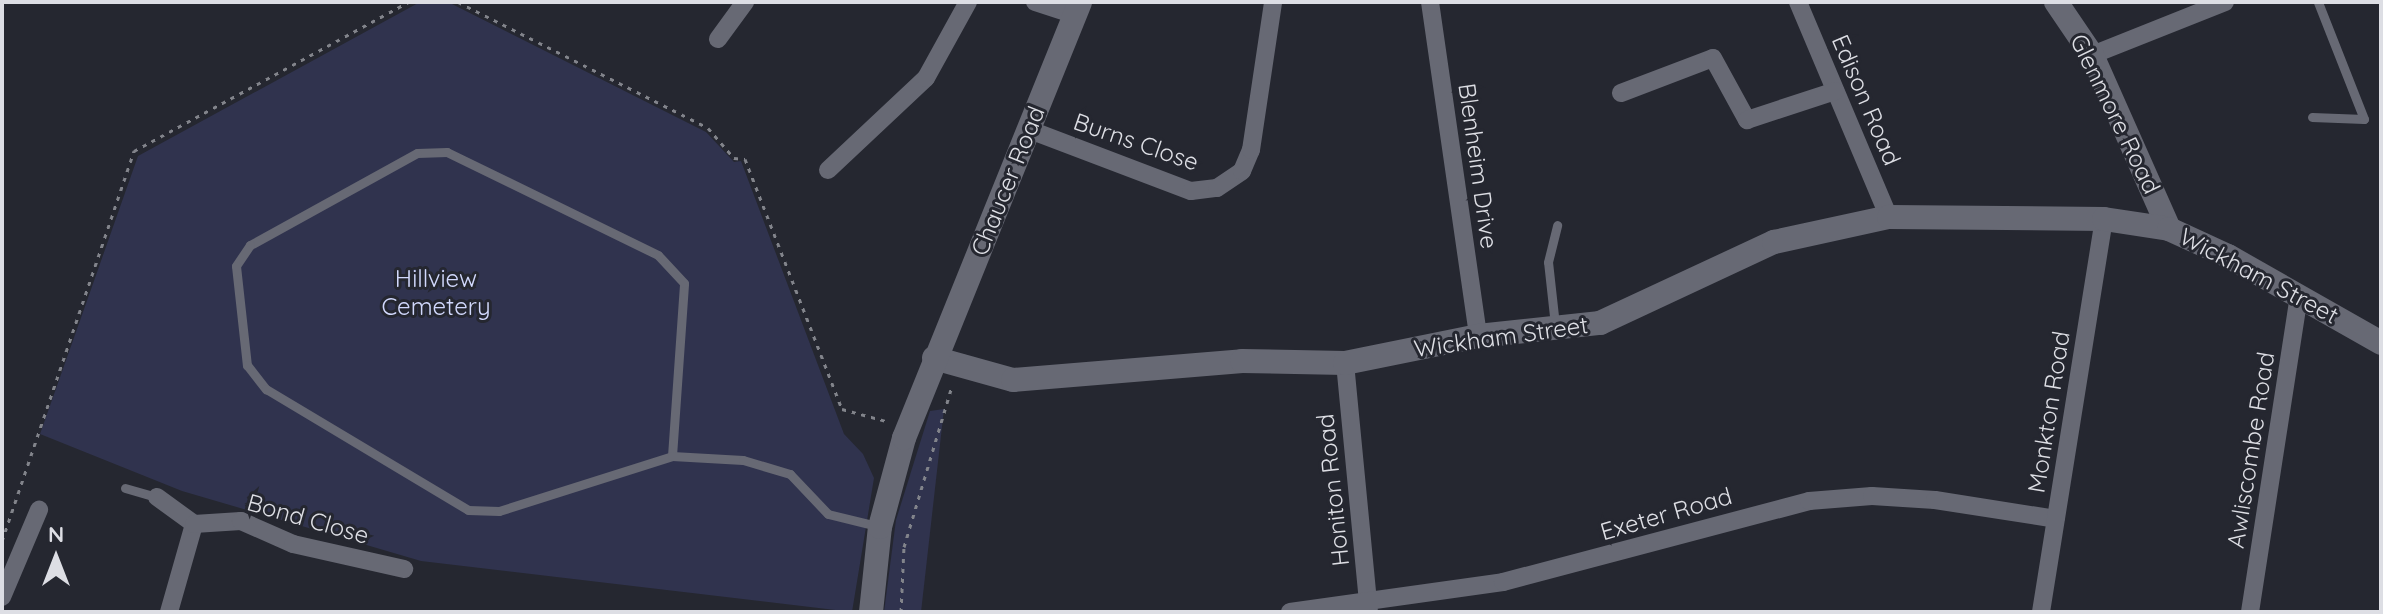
<!DOCTYPE html>
<style>
body{margin:0}
#map{position:relative;width:2383px;height:614px;overflow:hidden;background:#252730;font-family:Quicksand,sans-serif}
div>[style]{position:absolute}
.green>*{inset:0;background:#30334e}
.path>*{height:3px;margin-top:-1.5px;transform-origin:0;background:repeating-linear-gradient(90deg,#82848b 0 4px,transparent 0 10px)}
.lane>*{height:9px;margin:-4.5px;padding:0 4.5px;transform-origin:4.5px;border-radius:4.5px;background:#676974}
.street>*{height:18px;margin:-9px;padding:0 9px;transform-origin:9px;border-radius:9px;background:#676974}
.secondary>*{height:24px;margin:-12px;padding:0 12px;transform-origin:12px;border-radius:12px;background:#676974}
span{translate:-50% -50%;white-space:nowrap;text-align:center;line-height:1.15;-webkit-text-stroke:6px #252730;paint-order:stroke}
.street-label{font-size:24px;color:#dddee4}
.park-label{font-size:24px;color:#d1d8fc}
.frame{position:absolute;inset:0;border:4px solid #dddee4;pointer-events:none}
.north{position:absolute;left:16px;top:518px;width:80px;height:80px;-webkit-text-stroke:6px #252730;paint-order:stroke;rotate:0deg;font-size:22px;font-weight:700;line-height:32px;text-align:center;color:#dddee4}
.north::after{content:'';display:block;margin:auto;width:28px;height:36px;background:#dddee4;clip-path:polygon(50% 0,100% 100%,50% 72%,0 100%)}
</style>
<div id="map">
<div class="green">
<i style="clip-path:polygon(420px 2px,448px 2px,706px 132px,734px 162px,741px 161px,844px 434px,863px 454px,874px 478px,852px 612px,421px 561px,182px 491px,40px 434px,138px 156px)"></i>
<i style="clip-path:polygon(944px 409px,921px 612px,884px 612px,896px 520px,930px 411px)"></i>
</div>
<div class="path">
<i style="left:458px;top:2px;width:280px;rotate:26.7deg"></i>
<i style="left:708px;top:128px;width:40px;rotate:49deg"></i>
<i style="left:734px;top:158px;width:11px;rotate:5deg"></i>
<i style="left:745px;top:159px;width:268px;rotate:68.8deg"></i>
<i style="left:842px;top:409px;width:46px;rotate:15.3deg"></i>
<i style="left:2px;top:541px;width:412px;rotate:-71.3deg"></i>
<i style="left:134px;top:151px;width:312px;rotate:-28.5deg"></i>
<i style="left:901px;top:612px;width:65px;rotate:-87.4deg"></i>
<i style="left:904px;top:547px;width:168px;rotate:-73.4deg"></i>
</div>
<div class="lane">
<i style="left:2312px;top:117px;width:52px;rotate:2.2deg"></i>
<i style="left:2364px;top:119px;width:126px;rotate:-111.5deg"></i>
<i style="left:1555px;top:325px;width:63px;rotate:-96.3deg"></i>
<i style="left:1548px;top:262px;width:38px;rotate:-76deg"></i>
<i style="left:672px;top:456px;width:173px;rotate:-86deg"></i>
<i style="left:684px;top:283px;width:38px;rotate:-133deg"></i>
<i style="left:658px;top:255px;width:235px;rotate:-154deg"></i>
<i style="left:447px;top:152px;width:30px;rotate:178deg"></i>
<i style="left:417px;top:153px;width:191px;rotate:151.1deg"></i>
<i style="left:250px;top:245px;width:25px;rotate:124deg"></i>
<i style="left:236px;top:266px;width:100px;rotate:83.7deg"></i>
<i style="left:247px;top:365px;width:31px;rotate:52deg"></i>
<i style="left:266px;top:389px;width:235px;rotate:30.9deg"></i>
<i style="left:468px;top:510px;width:31px;rotate:2deg"></i>
<i style="left:499px;top:511px;width:182px;rotate:-17.6deg"></i>
<i style="left:672px;top:456px;width:71px;rotate:3.2deg"></i>
<i style="left:743px;top:460px;width:49px;rotate:16.6deg"></i>
<i style="left:790px;top:474px;width:55px;rotate:46.5deg"></i>
<i style="left:828px;top:514px;width:50px;rotate:13.8deg"></i>
<i style="left:125px;top:488px;width:33px;rotate:16deg"></i>
</div>
<div class="street">
<i style="left:1035px;top:2px;width:42px;rotate:18deg"></i>
<i style="left:1430px;top:2px;width:337px;rotate:81.8deg"></i>
<i style="left:1798px;top:2px;width:233px;rotate:67.1deg"></i>
<i style="left:718px;top:39px;width:46px;rotate:-53.9deg"></i>
<i style="left:2092px;top:55px;width:143px;rotate:-21.7deg"></i>
<i style="left:1621px;top:93px;width:98px;rotate:-20.8deg"></i>
<i style="left:1713px;top:58px;width:71px;rotate:61.3deg"></i>
<i style="left:1747px;top:120px;width:93px;rotate:-18.2deg"></i>
<i style="left:1030px;top:130px;width:172px;rotate:20.8deg"></i>
<i style="left:1191px;top:191px;width:26px;rotate:-7deg"></i>
<i style="left:1217px;top:188px;width:30px;rotate:-34deg"></i>
<i style="left:1242px;top:171px;width:23px;rotate:-67deg"></i>
<i style="left:1251px;top:150px;width:150px;rotate:-81.5deg"></i>
<i style="left:828px;top:170px;width:134px;rotate:-43.2deg"></i>
<i style="left:926px;top:78px;width:87px;rotate:-61.1deg"></i>
<i style="left:1345px;top:363px;width:250px;rotate:84.5deg"></i>
<i style="left:157px;top:497px;width:46px;rotate:36.1deg"></i>
<i style="left:2px;top:597px;width:95px;rotate:-67deg"></i>
<i style="left:169px;top:612px;width:91px;rotate:-74.1deg"></i>
<i style="left:194px;top:524px;width:47px;rotate:-3.7deg"></i>
<i style="left:241px;top:521px;width:57px;rotate:23.9deg"></i>
<i style="left:293px;top:544px;width:114px;rotate:12.7deg"></i>
<i style="left:1290px;top:612px;width:215px;rotate:-8deg"></i>
<i style="left:1503px;top:582px;width:317px;rotate:-14.8deg"></i>
<i style="left:1809px;top:501px;width:63px;rotate:-4.5deg"></i>
<i style="left:1872px;top:496px;width:63px;rotate:3.6deg"></i>
<i style="left:1935px;top:500px;width:122px;rotate:8.9deg"></i>
<i style="left:2041px;top:612px;width:398px;rotate:-80.9deg"></i>
<i style="left:2250px;top:612px;width:321px;rotate:-81.2deg"></i>
</div>
<div class="secondary">
<i style="left:2056px;top:2px;width:64px;rotate:55.8deg"></i>
<i style="left:2092px;top:55px;width:190px;rotate:66.1deg"></i>
<i style="left:934px;top:358px;width:82px;rotate:15.6deg"></i>
<i style="left:1013px;top:380px;width:230px;rotate:-4.7deg"></i>
<i style="left:1242px;top:361px;width:103px;rotate:1.1deg"></i>
<i style="left:1345px;top:363px;width:136px;rotate:-11.5deg"></i>
<i style="left:1478px;top:336px;width:123px;rotate:-6.1deg"></i>
<i style="left:1600px;top:323px;width:192px;rotate:-25deg"></i>
<i style="left:1774px;top:242px;width:118px;rotate:-12.3deg"></i>
<i style="left:1889px;top:217px;width:215px;rotate:0.5deg"></i>
<i style="left:2104px;top:219px;width:66px;rotate:8.7deg"></i>
<i style="left:2169px;top:229px;width:65px;rotate:24.6deg"></i>
<i style="left:2228px;top:256px;width:176px;rotate:29.6deg"></i>
<i style="left:871px;top:612px;width:85px;rotate:-84deg"></i>
<i style="left:880px;top:527px;width:92px;rotate:-74.9deg"></i>
<i style="left:904px;top:438px;width:470px;rotate:-68deg"></i>
</div>
<div class="street-label">
<span style="left:1866px;top:100px;rotate:67deg">Edison Road</span>
<span style="left:2115px;top:114px;rotate:64deg">Glenmore Road</span>
<span style="left:1136px;top:142px;rotate:19deg">Burns Close</span>
<span style="left:1478px;top:166px;rotate:82deg">Blenheim Drive</span>
<span style="left:1008px;top:181px;rotate:-68deg">Chaucer Road</span>
<span style="left:2259px;top:276px;rotate:28deg">Wickham Street</span>
<span style="left:1501px;top:337px;rotate:-8deg">Wickham Street</span>
<span style="left:2049px;top:412px;rotate:-81deg">Monkton Road</span>
<span style="left:2251px;top:450px;rotate:-81deg">Awliscombe Road</span>
<span style="left:1333px;top:490px;rotate:-96deg">Honiton Road</span>
<span style="left:1666px;top:514px;rotate:-16deg">Exeter Road</span>
<span style="left:308px;top:519px;rotate:16deg">Bond Close</span>
</div>
<div class="park-label">
<span style="left:436px;top:293px">Hillview<br>Cemetery</span>
</div>
<div class="frame"></div>
<div class="north">N</div>
</div>
